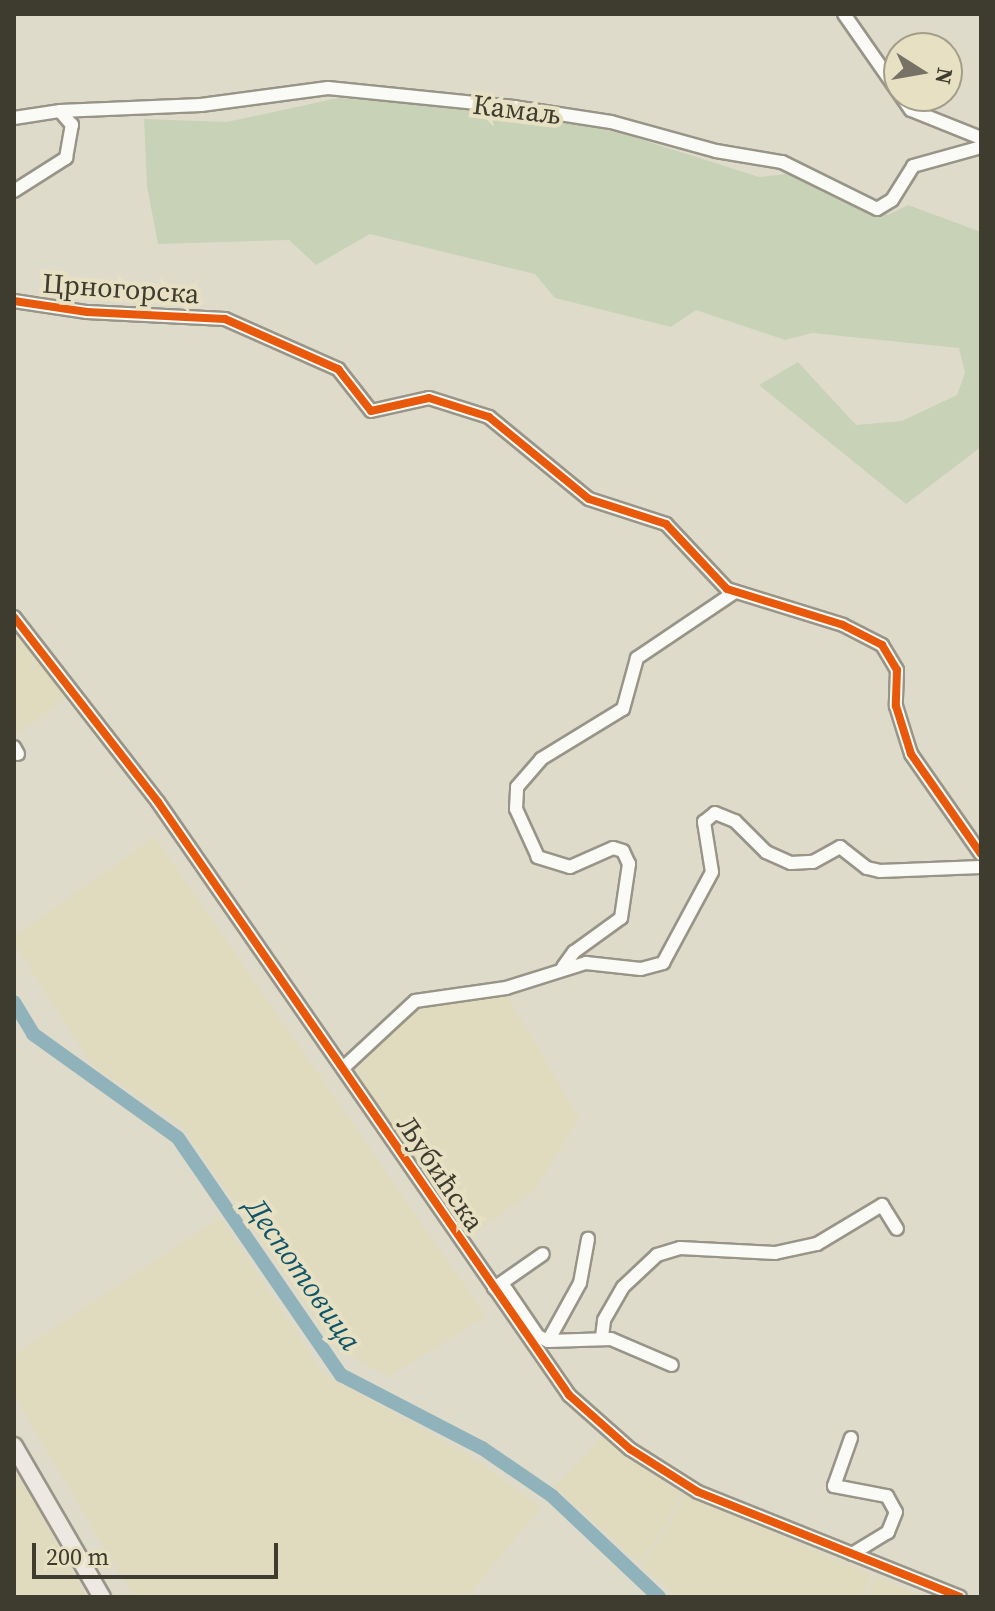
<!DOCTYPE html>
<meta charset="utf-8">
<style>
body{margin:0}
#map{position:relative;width:995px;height:1611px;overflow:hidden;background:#dfdbcb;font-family:"Source Serif 4",serif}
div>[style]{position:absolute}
.built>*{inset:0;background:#e0dabe}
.green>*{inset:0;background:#c8d2b7}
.river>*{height:14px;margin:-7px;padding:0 7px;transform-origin:7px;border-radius:7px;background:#90b2bb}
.roads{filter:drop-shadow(2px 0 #989588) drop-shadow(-2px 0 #989588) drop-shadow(0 2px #989588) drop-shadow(0 -2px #989588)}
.minor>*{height:12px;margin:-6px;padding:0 6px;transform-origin:6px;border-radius:6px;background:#fafaf7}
.major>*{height:16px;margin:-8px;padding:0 8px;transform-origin:8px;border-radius:8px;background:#ede8e2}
.cycleway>*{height:8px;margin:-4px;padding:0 4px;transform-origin:4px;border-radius:4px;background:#e8590c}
span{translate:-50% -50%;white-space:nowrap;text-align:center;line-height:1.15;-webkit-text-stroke:8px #e7e0c3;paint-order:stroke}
.street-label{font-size:28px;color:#3e3b2f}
.water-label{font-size:30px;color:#0f556a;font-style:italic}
.frame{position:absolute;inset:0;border:16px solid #3e3b2f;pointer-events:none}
.north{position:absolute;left:883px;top:32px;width:80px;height:80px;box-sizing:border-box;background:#e7e0c3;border:2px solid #a39e88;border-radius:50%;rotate:101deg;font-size:22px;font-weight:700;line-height:32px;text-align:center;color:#3e3b2f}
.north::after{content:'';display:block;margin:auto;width:28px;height:36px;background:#767366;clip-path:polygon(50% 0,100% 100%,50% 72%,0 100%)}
.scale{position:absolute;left:32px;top:1543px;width:246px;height:36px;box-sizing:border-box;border:4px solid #3e3b2f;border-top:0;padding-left:10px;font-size:24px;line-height:28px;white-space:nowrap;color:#3e3b2f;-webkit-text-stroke:6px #e7e0c3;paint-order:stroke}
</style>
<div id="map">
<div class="built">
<i style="clip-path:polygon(14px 625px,67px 697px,17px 735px,14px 731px)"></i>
<i style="clip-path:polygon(155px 837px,486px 1316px,389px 1377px,336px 1348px,182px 1126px,92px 1065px,14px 944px,14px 936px)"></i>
<i style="clip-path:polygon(507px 995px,579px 1118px,535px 1190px,469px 1237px,354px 1071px,419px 1004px)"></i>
<i style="clip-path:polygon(220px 1217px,325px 1375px,464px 1452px,542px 1507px,467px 1597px,135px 1597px,120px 1575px,14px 1396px,14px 1354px)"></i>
<i style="clip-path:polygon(601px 1437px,683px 1495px,641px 1564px,554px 1487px)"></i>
<i style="clip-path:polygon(14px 1469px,29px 1491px,86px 1597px,14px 1597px)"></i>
<i style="clip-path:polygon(686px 1495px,871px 1574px,863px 1597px,677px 1597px,642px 1567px)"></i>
<i style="clip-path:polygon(874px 1576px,927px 1597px,867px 1597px)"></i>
</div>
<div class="green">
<i style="clip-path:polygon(338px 98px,525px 112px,624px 134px,759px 177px,795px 173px,888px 215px,908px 205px,981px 232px,981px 447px,906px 504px,759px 385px,798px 362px,856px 425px,902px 421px,957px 395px,965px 373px,959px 348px,812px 333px,785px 340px,696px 310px,671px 327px,555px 298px,535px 274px,370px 234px,316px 265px,289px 240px,158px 244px,147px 186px,144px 119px,227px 122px)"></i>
</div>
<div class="river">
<i style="left:14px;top:1002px;width:37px;rotate:59deg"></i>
<i style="left:33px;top:1034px;width:178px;rotate:35.6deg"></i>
<i style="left:178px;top:1138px;width:288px;rotate:55.5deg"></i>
<i style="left:341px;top:1375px;width:159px;rotate:27.4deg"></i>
<i style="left:482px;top:1448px;width:85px;rotate:34.4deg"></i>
<i style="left:552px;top:1496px;width:147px;rotate:43.3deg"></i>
</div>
<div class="roads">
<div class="minor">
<i style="left:844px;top:14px;width:117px;rotate:55.1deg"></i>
<i style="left:911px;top:110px;width:75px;rotate:21.8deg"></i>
<i style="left:14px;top:118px;width:47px;rotate:-8.7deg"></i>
<i style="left:60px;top:111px;width:141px;rotate:-2.4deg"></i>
<i style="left:201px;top:105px;width:128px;rotate:-7.6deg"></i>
<i style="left:328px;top:88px;width:187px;rotate:5.8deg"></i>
<i style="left:514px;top:107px;width:98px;rotate:8.8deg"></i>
<i style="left:611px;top:122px;width:109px;rotate:15.4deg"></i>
<i style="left:716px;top:151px;width:67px;rotate:9.5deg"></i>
<i style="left:782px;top:162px;width:106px;rotate:26.3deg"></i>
<i style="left:877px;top:209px;width:17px;rotate:-31deg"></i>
<i style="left:892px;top:200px;width:40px;rotate:-58deg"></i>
<i style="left:913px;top:166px;width:71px;rotate:-15.6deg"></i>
<i style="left:14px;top:191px;width:62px;rotate:-32.4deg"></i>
<i style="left:66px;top:158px;width:34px;rotate:-80deg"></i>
<i style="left:72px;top:125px;width:18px;rotate:-131deg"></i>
<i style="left:14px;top:301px;width:74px;rotate:8.6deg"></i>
<i style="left:87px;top:312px;width:138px;rotate:2.9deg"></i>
<i style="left:225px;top:319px;width:124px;rotate:23.9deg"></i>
<i style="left:338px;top:369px;width:53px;rotate:51.8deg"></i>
<i style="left:371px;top:411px;width:59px;rotate:-12.6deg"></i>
<i style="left:429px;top:398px;width:63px;rotate:17.6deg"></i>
<i style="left:489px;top:417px;width:129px;rotate:39.4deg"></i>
<i style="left:589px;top:499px;width:81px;rotate:18deg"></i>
<i style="left:666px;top:524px;width:89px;rotate:46.8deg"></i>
<i style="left:727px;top:589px;width:121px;rotate:17.2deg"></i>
<i style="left:843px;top:625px;width:44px;rotate:27.1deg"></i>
<i style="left:882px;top:645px;width:29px;rotate:59deg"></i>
<i style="left:897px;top:670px;width:36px;rotate:92deg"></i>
<i style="left:896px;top:706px;width:50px;rotate:72.6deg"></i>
<i style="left:911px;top:754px;width:122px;rotate:55deg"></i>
<i style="left:14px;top:617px;width:234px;rotate:52.1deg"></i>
<i style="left:158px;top:802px;width:722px;rotate:55.27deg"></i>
<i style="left:569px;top:1395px;width:81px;rotate:41.5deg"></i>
<i style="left:630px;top:1449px;width:80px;rotate:32.3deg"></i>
<i style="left:698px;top:1492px;width:282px;rotate:21.8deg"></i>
<i style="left:14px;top:747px;width:8px;rotate:60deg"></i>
<i style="left:563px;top:967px;width:19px;rotate:-54deg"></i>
<i style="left:574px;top:952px;width:58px;rotate:-35.9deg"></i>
<i style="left:621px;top:918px;width:55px;rotate:-81.6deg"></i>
<i style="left:629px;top:864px;width:14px;rotate:-115deg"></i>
<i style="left:623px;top:851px;width:10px;rotate:-163deg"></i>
<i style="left:613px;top:848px;width:47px;rotate:156.2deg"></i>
<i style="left:570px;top:867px;width:34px;rotate:-163deg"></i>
<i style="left:538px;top:857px;width:53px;rotate:-114.6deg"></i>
<i style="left:516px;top:809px;width:22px;rotate:-87deg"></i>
<i style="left:517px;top:787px;width:37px;rotate:-49deg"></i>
<i style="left:541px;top:759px;width:96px;rotate:-31.4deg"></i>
<i style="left:623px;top:709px;width:53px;rotate:-74.6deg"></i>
<i style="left:637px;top:658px;width:118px;rotate:-34deg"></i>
<i style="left:343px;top:1068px;width:98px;rotate:-42.9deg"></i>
<i style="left:415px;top:1001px;width:92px;rotate:-8.1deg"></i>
<i style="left:506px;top:988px;width:84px;rotate:-17.4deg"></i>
<i style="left:586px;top:963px;width:55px;rotate:6.2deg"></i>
<i style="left:641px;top:969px;width:23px;rotate:-15deg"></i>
<i style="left:663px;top:963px;width:103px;rotate:-61.7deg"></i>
<i style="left:712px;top:872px;width:51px;rotate:-99.1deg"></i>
<i style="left:704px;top:822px;width:14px;rotate:-39deg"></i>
<i style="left:715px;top:813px;width:22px;rotate:22deg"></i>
<i style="left:735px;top:821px;width:44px;rotate:45deg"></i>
<i style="left:766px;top:852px;width:27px;rotate:24deg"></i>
<i style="left:791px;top:863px;width:22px;rotate:-3deg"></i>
<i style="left:813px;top:862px;width:31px;rotate:-29deg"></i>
<i style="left:840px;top:847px;width:34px;rotate:38deg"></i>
<i style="left:867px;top:868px;width:13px;rotate:13deg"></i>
<i style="left:880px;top:871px;width:101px;rotate:-2.3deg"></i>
<i style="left:500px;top:1284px;width:52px;rotate:-34.9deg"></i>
<i style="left:494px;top:1288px;width:10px;rotate:-11deg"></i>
<i style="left:504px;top:1286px;width:60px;rotate:55.8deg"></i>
<i style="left:538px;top:1336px;width:11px;rotate:27deg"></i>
<i style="left:548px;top:1341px;width:63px;rotate:-1.8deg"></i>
<i style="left:611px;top:1339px;width:66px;rotate:23.1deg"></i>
<i style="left:602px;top:1337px;width:17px;rotate:-83deg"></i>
<i style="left:604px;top:1320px;width:38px;rotate:-60deg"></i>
<i style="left:623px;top:1287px;width:47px;rotate:-43.3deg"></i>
<i style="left:657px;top:1255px;width:24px;rotate:-17deg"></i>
<i style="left:680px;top:1248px;width:95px;rotate:3deg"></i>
<i style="left:775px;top:1253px;width:43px;rotate:-12.1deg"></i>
<i style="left:817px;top:1244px;width:76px;rotate:-31deg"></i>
<i style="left:882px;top:1205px;width:28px;rotate:58deg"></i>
<i style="left:548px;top:1341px;width:66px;rotate:-61.1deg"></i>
<i style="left:580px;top:1283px;width:45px;rotate:-79.7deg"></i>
<i style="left:851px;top:1438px;width:51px;rotate:109.5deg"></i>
<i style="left:834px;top:1486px;width:54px;rotate:10.7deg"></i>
<i style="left:887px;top:1496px;width:18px;rotate:61deg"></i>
<i style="left:896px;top:1512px;width:22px;rotate:112deg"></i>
<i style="left:888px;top:1532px;width:42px;rotate:148.6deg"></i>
</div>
<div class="major">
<i style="left:14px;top:1446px;width:175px;rotate:59.8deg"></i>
</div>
</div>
<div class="cycleway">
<i style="left:14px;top:301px;width:74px;rotate:8.6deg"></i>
<i style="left:87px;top:312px;width:138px;rotate:2.9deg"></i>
<i style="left:225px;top:319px;width:124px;rotate:23.9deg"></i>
<i style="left:338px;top:369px;width:53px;rotate:51.8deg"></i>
<i style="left:371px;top:411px;width:59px;rotate:-12.6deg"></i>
<i style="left:429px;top:398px;width:63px;rotate:17.6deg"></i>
<i style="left:489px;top:417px;width:129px;rotate:39.4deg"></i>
<i style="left:589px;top:499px;width:81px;rotate:18deg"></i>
<i style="left:666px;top:524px;width:89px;rotate:46.8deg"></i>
<i style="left:727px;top:589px;width:121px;rotate:17.2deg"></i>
<i style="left:843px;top:625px;width:44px;rotate:27.1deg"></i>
<i style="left:882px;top:645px;width:29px;rotate:59deg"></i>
<i style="left:897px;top:670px;width:36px;rotate:92deg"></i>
<i style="left:896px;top:706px;width:50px;rotate:72.6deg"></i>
<i style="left:911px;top:754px;width:122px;rotate:55deg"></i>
<i style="left:14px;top:617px;width:234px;rotate:52.1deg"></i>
<i style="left:158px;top:802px;width:722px;rotate:55.27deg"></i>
<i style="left:569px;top:1395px;width:81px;rotate:41.5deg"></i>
<i style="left:630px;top:1449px;width:80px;rotate:32.3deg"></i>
<i style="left:698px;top:1492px;width:282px;rotate:21.8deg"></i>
</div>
<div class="street-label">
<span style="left:517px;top:109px;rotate:7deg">Камаљ</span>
<span style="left:121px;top:288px;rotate:4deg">Црногорска</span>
<span style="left:441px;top:1173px;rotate:56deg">Љубићска</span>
</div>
<div class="water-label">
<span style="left:303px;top:1274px;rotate:55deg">Деспотовица</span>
</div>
<div class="frame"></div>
<div class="north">N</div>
<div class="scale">200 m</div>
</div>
